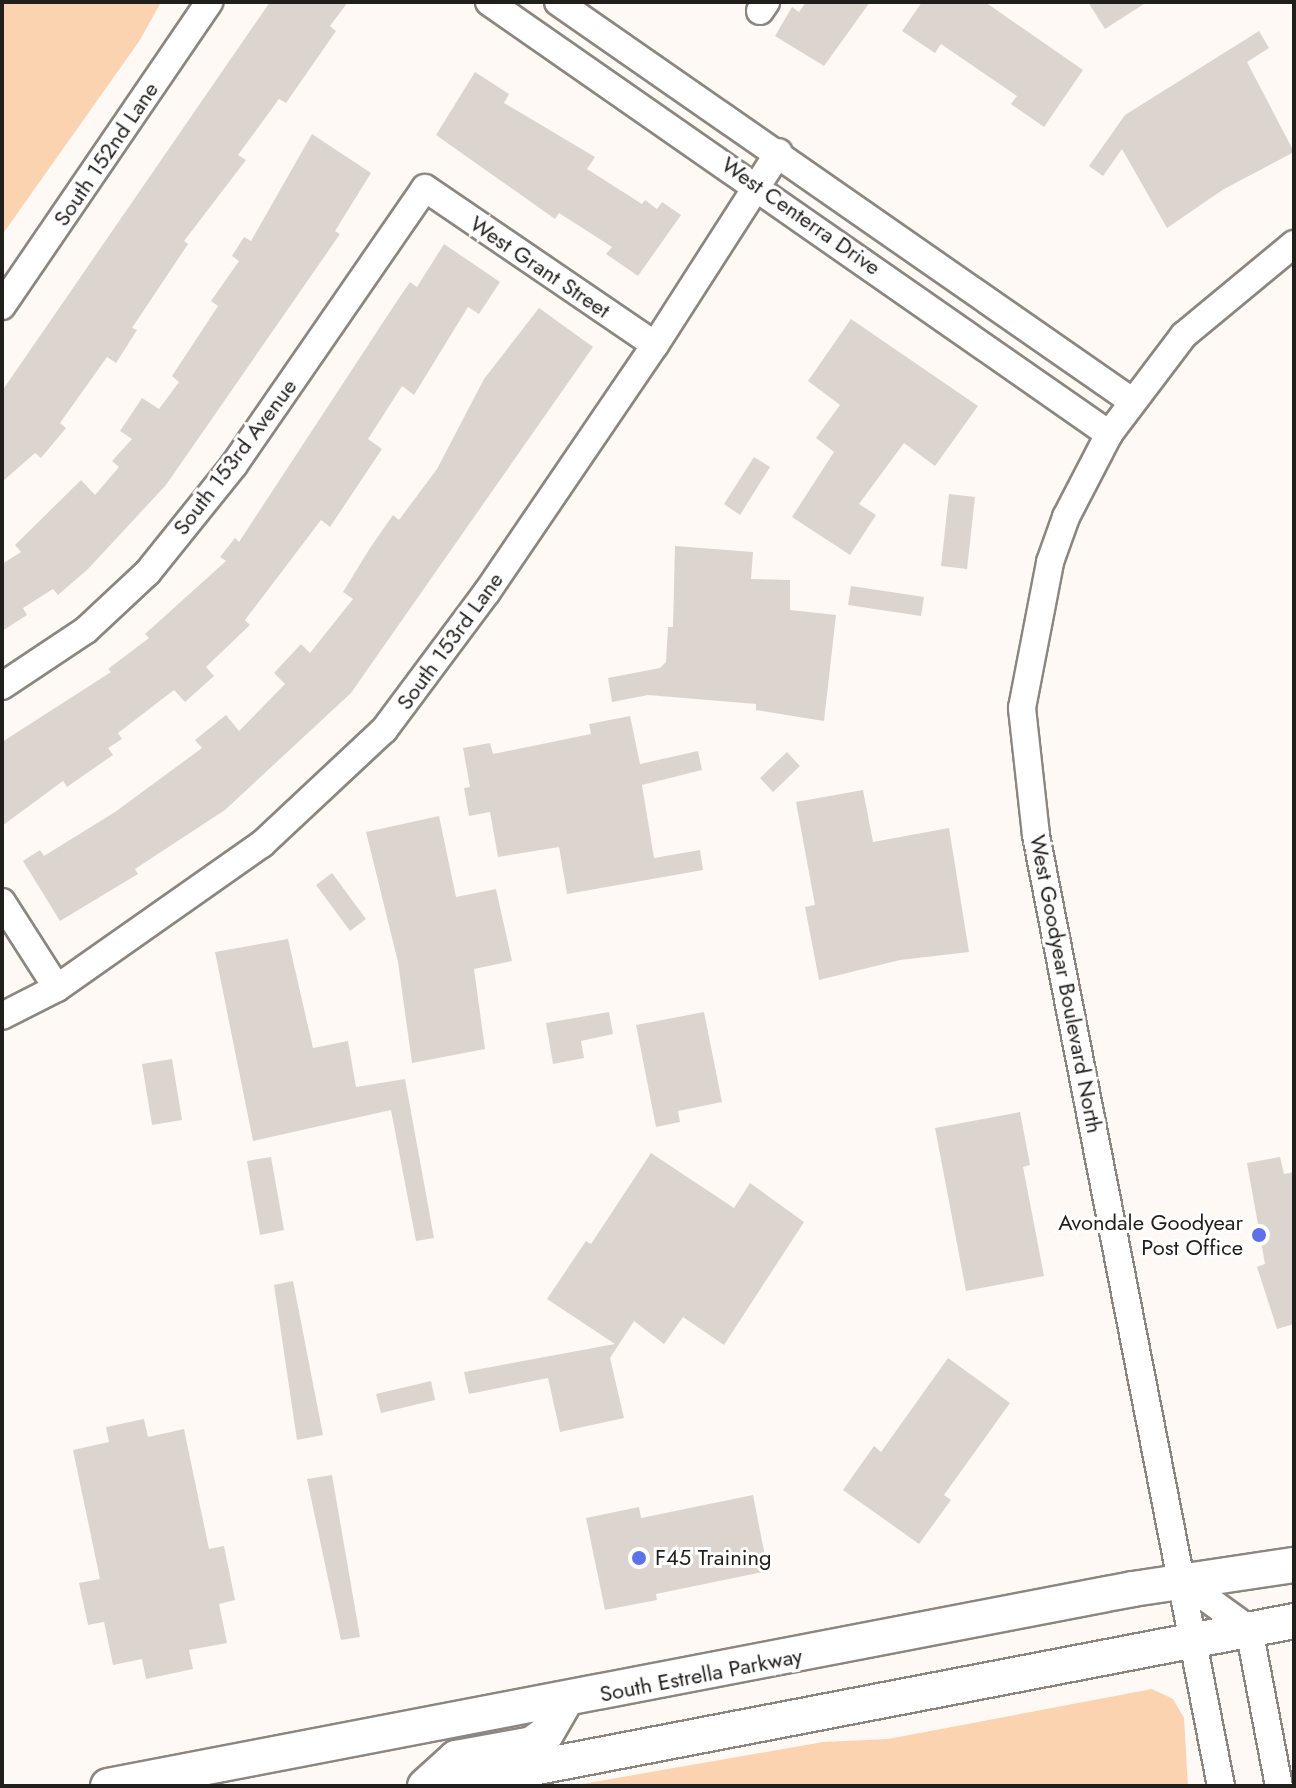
<!DOCTYPE html>
<style>
body{margin:0}
#map{position:relative;width:1296px;height:1788px;overflow:hidden;background:#fef9f5;font-family:Jost,sans-serif}
div>[style]{position:absolute}
.green>*{inset:0;background:#fbd3b1}
.building>*{inset:0;background:#dcd5cf}
.roads{filter:drop-shadow(2px 0 #8d8680) drop-shadow(-2px 0 #8d8680) drop-shadow(0 2px #8d8680) drop-shadow(0 -2px #8d8680)}
.minor>*{height:26px;margin:-13px;padding:0 13px;transform-origin:13px;border-radius:13px;background:#fff}
.major>*{height:34px;margin:-17px;padding:0 17px;transform-origin:17px;border-radius:17px;background:#fff}
.dots>*{width:22px;height:22px;translate:-50% -50%;box-sizing:border-box;border:4px solid #fff;border-radius:50%}
span{translate:-50% -50%;white-space:nowrap;text-align:center;line-height:1.15;-webkit-text-stroke:6px #fff;paint-order:stroke}
.street-label{font-size:22px;color:#211f1c}
.poi-label{font-size:22px;color:#211f1c}
.right{translate:-100% -50%;text-align:right}
.left{translate:0 -50%;text-align:left}
.frame{position:absolute;inset:0;border:4px solid #211f1c;pointer-events:none}
</style>
<div id="map">
<div class="green">
<i style="clip-path:polygon(2px 2px,161px 2px,140px 40px,2px 235px)"></i>
<i style="clip-path:polygon(1152px 1689px,1173px 1699px,1184px 1718px,1188px 1786px,571px 1786px,823px 1742px,888px 1739px)"></i>
</div>
<div class="building">
<i style="clip-path:polygon(270px 2px,348px 2px,330px 26px,336px 31px,286px 103px,279px 99px,238px 155px,246px 160px,184px 241px,188px 244px,132px 328px,137px 330px,116px 363px,107px 357px,60px 423px,66px 428px,41px 458px,35px 453px,2px 482px,2px 391px)"></i>
<i style="clip-path:polygon(806px 2px,870px 2px,824px 66px,775px 36px,792px 7px,799px 12px)"></i>
<i style="clip-path:polygon(922px 2px,985px 2px,1083px 70px,1044px 127px,1011px 104px,1017px 96px,941px 44px,935px 53px,902px 31px)"></i>
<i style="clip-path:polygon(1088px 2px,1147px 2px,1105px 29px)"></i>
<i style="clip-path:polygon(1259px 31px,1269px 48px,1247px 62px,1294px 152px,1224px 189px,1167px 228px,1122px 149px,1103px 176px,1089px 166px,1125px 115px)"></i>
<i style="clip-path:polygon(475px 72px,509px 94px,504px 103px,595px 157px,587px 169px,642px 204px,645px 200px,657px 209px,662px 202px,681px 215px,638px 276px,606px 254px,612px 247px,559px 213px,555px 219px,436px 135px)"></i>
<i style="clip-path:polygon(312px 134px,371px 173px,335px 231px,340px 234px,166px 485px,88px 569px,58px 595px,53px 589px,23px 608px,27px 615px,2px 631px,2px 564px,21px 552px,15px 545px,81px 480px,95px 495px,119px 467px,112px 461px,132px 439px,120px 431px,142px 398px,159px 409px,179px 382px,172px 376px,218px 306px,211px 301px,239px 261px,232px 256px,244px 237px,251px 241px)"></i>
<i style="clip-path:polygon(444px 244px,500px 282px,479px 314px,468px 307px,414px 395px,402px 386px,368px 439px,382px 449px,330px 527px,321px 520px,245px 620px,250px 625px,206px 667px,214px 676px,185px 702px,174px 690px,118px 733px,122px 739px,108px 748px,113px 755px,67px 787px,63px 781px,2px 826px,2px 742px,111px 672px,108px 669px,149px 638px,145px 634px,226px 561px,220px 557px,235px 538px,239px 542px,397px 301px,410px 282px,417px 287px)"></i>
<i style="clip-path:polygon(539px 308px,593px 347px,351px 693px,225px 810px,135px 869px,138px 874px,60px 921px,23px 861px,40px 850px,44px 856px,115px 812px,202px 748px,195px 740px,226px 715px,239px 731px,285px 684px,274px 673px,301px 644px,310px 653px,353px 599px,343px 592px,370px 548px,393px 515px,399px 520px,437px 469px,484px 379px)"></i>
<i style="clip-path:polygon(851px 319px,978px 406px,935px 466px,904px 443px,859px 504px,876px 515px,850px 555px,792px 517px,834px 452px,816px 438px,840px 405px,808px 381px)"></i>
<i style="clip-path:polygon(754px 457px,770px 467px,740px 515px,724px 504px)"></i>
<i style="clip-path:polygon(949px 494px,975px 497px,967px 569px,941px 566px)"></i>
<i style="clip-path:polygon(675px 546px,753px 552px,751px 579px,790px 580px,790px 610px,836px 615px,824px 721px,756px 710px,756px 704px,648px 695px,612px 702px,608px 678px,660px 668px,666px 662px,668px 627px,673px 627px)"></i>
<i style="clip-path:polygon(851px 586px,924px 597px,921px 616px,848px 605px)"></i>
<i style="clip-path:polygon(630px 716px,640px 764px,698px 751px,702px 770px,642px 785px,654px 858px,700px 850px,703px 870px,567px 894px,559px 847px,498px 857px,490px 812px,469px 816px,464px 788px,470px 787px,463px 748px,490px 743px,493px 754px,591px 734px,589px 724px)"></i>
<i style="clip-path:polygon(787px 752px,800px 766px,773px 792px,760px 778px)"></i>
<i style="clip-path:polygon(863px 790px,873px 842px,949px 828px,969px 952px,900px 960px,819px 980px,805px 907px,815px 905px,796px 802px)"></i>
<i style="clip-path:polygon(439px 816px,456px 897px,496px 889px,512px 961px,474px 969px,485px 1049px,412px 1063px,398px 962px,366px 832px)"></i>
<i style="clip-path:polygon(332px 873px,366px 919px,350px 931px,316px 885px)"></i>
<i style="clip-path:polygon(288px 939px,313px 1048px,348px 1041px,356px 1087px,405px 1079px,434px 1238px,416px 1241px,391px 1110px,253px 1141px,215px 952px)"></i>
<i style="clip-path:polygon(609px 1012px,613px 1034px,581px 1041px,584px 1058px,553px 1064px,546px 1023px)"></i>
<i style="clip-path:polygon(704px 1012px,722px 1102px,678px 1111px,680px 1122px,656px 1127px,636px 1025px)"></i>
<i style="clip-path:polygon(172px 1059px,182px 1120px,152px 1125px,142px 1064px)"></i>
<i style="clip-path:polygon(1020px 1112px,1030px 1165px,1023px 1167px,1044px 1276px,966px 1291px,935px 1128px)"></i>
<i style="clip-path:polygon(651px 1153px,734px 1208px,750px 1183px,804px 1222px,724px 1345px,683px 1317px,664px 1344px,634px 1321px,610px 1358px,624px 1418px,560px 1432px,548px 1378px,469px 1394px,464px 1372px,615px 1344px,547px 1299px,586px 1241px,591px 1244px)"></i>
<i style="clip-path:polygon(271px 1157px,284px 1230px,260px 1235px,247px 1161px)"></i>
<i style="clip-path:polygon(1280px 1157px,1284px 1174px,1294px 1172px,1294px 1324px,1277px 1329px,1257px 1267px,1265px 1264px,1247px 1163px)"></i>
<i style="clip-path:polygon(293px 1281px,323px 1435px,297px 1440px,274px 1285px)"></i>
<i style="clip-path:polygon(948px 1358px,1010px 1403px,944px 1495px,951px 1500px,919px 1544px,843px 1490px,874px 1446px,881px 1452px)"></i>
<i style="clip-path:polygon(431px 1381px,435px 1400px,381px 1413px,376px 1394px)"></i>
<i style="clip-path:polygon(144px 1419px,148px 1437px,184px 1429px,209px 1549px,224px 1546px,235px 1600px,219px 1604px,227px 1643px,189px 1650px,193px 1669px,146px 1679px,142px 1659px,113px 1665px,104px 1622px,88px 1625px,79px 1583px,100px 1579px,73px 1450px,109px 1442px,106px 1427px)"></i>
<i style="clip-path:polygon(332px 1475px,360px 1637px,341px 1640px,307px 1479px)"></i>
<i style="clip-path:polygon(753px 1495px,768px 1571px,656px 1594px,657px 1600px,605px 1610px,586px 1518px,639px 1507px,641px 1518px)"></i>
</div>
<div class="roads">
<div class="minor">
<i style="left:489px;top:2px;width:756px;rotate:34.87deg"></i>
<i style="left:558px;top:2px;width:700px;rotate:34.82deg"></i>
<i style="left:760px;top:11px;width:11px;rotate:-56deg"></i>
<i style="left:2px;top:306px;width:368px;rotate:-55.7deg"></i>
<i style="left:2px;top:686px;width:101px;rotate:-33.7deg"></i>
<i style="left:86px;top:630px;width:85px;rotate:-43.1deg"></i>
<i style="left:148px;top:572px;width:137px;rotate:-51.2deg"></i>
<i style="left:234px;top:465px;width:336px;rotate:-55.4deg"></i>
<i style="left:425px;top:188px;width:278px;rotate:34.3deg"></i>
<i style="left:2px;top:902px;width:102px;rotate:57.4deg"></i>
<i style="left:2px;top:1016px;width:62px;rotate:-27deg"></i>
<i style="left:57px;top:988px;width:251px;rotate:-35.1deg"></i>
<i style="left:262px;top:844px;width:167px;rotate:-43.1deg"></i>
<i style="left:384px;top:730px;width:172px;rotate:-53.3deg"></i>
<i style="left:487px;top:592px;width:299px;rotate:-55.8deg"></i>
<i style="left:655px;top:345px;width:229px;rotate:-57.3deg"></i>
<i style="left:1184px;top:1582px;width:80px;rotate:35.9deg"></i>
<i style="left:1249px;top:1629px;width:160px;rotate:79.2deg"></i>
<i style="left:1221px;top:1786px;width:969px;rotate:-101.01deg"></i>
<i style="left:1036px;top:835px;width:128px;rotate:-96.3deg"></i>
<i style="left:1022px;top:708px;width:149px;rotate:-79.1deg"></i>
<i style="left:1050px;top:562px;width:48px;rotate:-70.4deg"></i>
<i style="left:1066px;top:517px;width:93px;rotate:-62.6deg"></i>
<i style="left:1109px;top:434px;width:124px;rotate:-52.9deg"></i>
<i style="left:1184px;top:335px;width:143px;rotate:-39.6deg"></i>
</div>
<div class="major">
<i style="left:108px;top:1786px;width:1044px;rotate:-10.88deg"></i>
<i style="left:1133px;top:1589px;width:163px;rotate:-8.5deg"></i>
<i style="left:425px;top:1786px;width:42px;rotate:-42.1deg"></i>
<i style="left:456px;top:1758px;width:77px;rotate:-10.4deg"></i>
<i style="left:532px;top:1744px;width:17px;rotate:-36deg"></i>
<i style="left:546px;top:1734px;width:39px;rotate:-60deg"></i>
<i style="left:439px;top:1786px;width:871px;rotate:-10.92deg"></i>
</div>
</div>
<div class="dots">
<i style="left:1259px;top:1235px;background:#5d71e8"></i>
<i style="left:639px;top:1558px;background:#5d71e8"></i>
</div>
<div class="street-label">
<span style="left:106px;top:154px;rotate:-56deg">South 152nd Lane</span>
<span style="left:801px;top:216px;rotate:35deg">West Centerra Drive</span>
<span style="left:540px;top:267px;rotate:34deg">West Grant Street</span>
<span style="left:235px;top:457px;rotate:-53deg">South 153rd Avenue</span>
<span style="left:450px;top:641px;rotate:-54deg">South 153rd Lane</span>
<span style="left:1066px;top:984px;rotate:79deg">West Goodyear Boulevard North</span>
<span style="left:701px;top:1675px;rotate:-11deg">South Estrella Parkway</span>
</div>
<div class="poi-label">
<span class="right" style="left:1243px;top:1235px">Avondale Goodyear<br>Post Office</span>
<span class="left" style="left:655px;top:1558px">F45 Training</span>
</div>
<div class="frame"></div>
</div>
